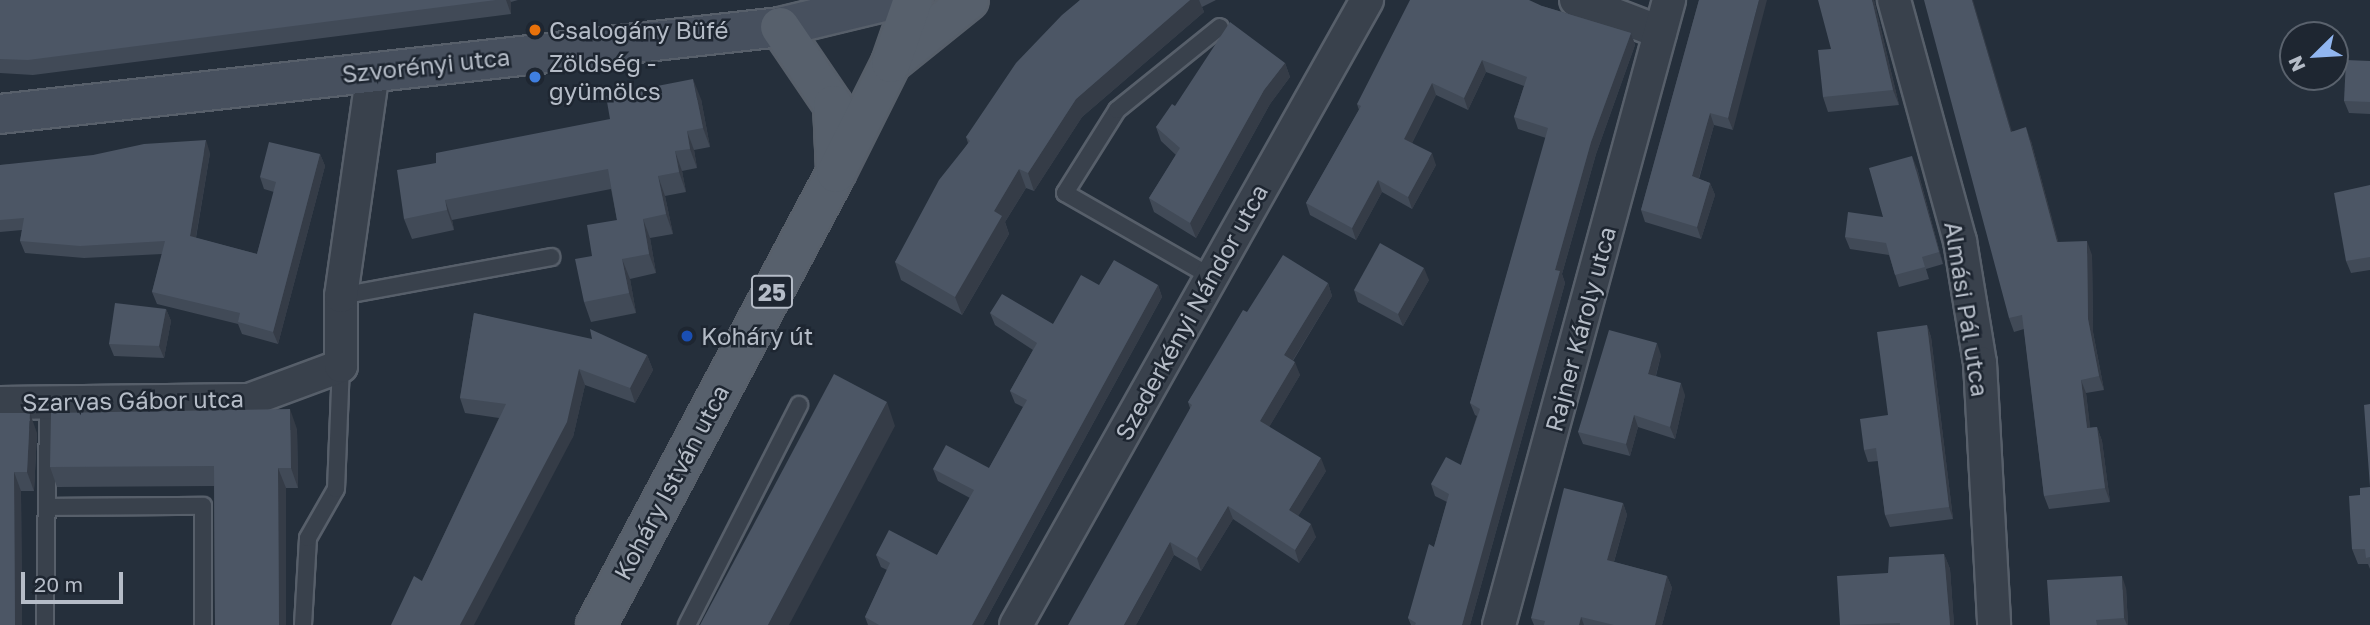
<!DOCTYPE html>
<meta charset="utf-8">
<style>
body{margin:0}
#map{position:relative;width:2370px;height:625px;overflow:hidden;background:#252f3b;font-family:"Golos Text",sans-serif}
div>[style]{position:absolute}
.roads{filter:drop-shadow(2px 0 #575f6a) drop-shadow(-2px 0 #575f6a) drop-shadow(0 2px #575f6a) drop-shadow(0 -2px #575f6a)}
.lane>*{height:16px;margin:-8px;padding:0 8px;transform-origin:8px;border-radius:8px;background:#39414c}
.street>*{height:32px;margin:-16px;padding:0 16px;transform-origin:16px;border-radius:16px;background:#39414c}
.secondary>*{height:38px;margin:-19px;padding:0 19px;transform-origin:19px;border-radius:19px;background:#47505e}
.primary>*{height:38px;margin:-19px;padding:0 19px;transform-origin:19px;border-radius:19px;background:#57606c}
.wall>*{inset:0;background:#414a57}
.shaded-wall>*{inset:0;background:#353c47}
.building>*{inset:0;background:#4c5665}
.dots>*{width:19px;height:19px;translate:-50% -50%;box-sizing:border-box;border:4px solid #1e2631;border-radius:50%}
span{translate:-50% -50%;white-space:nowrap;text-align:center;line-height:1.15;-webkit-text-stroke:5px #1e2631;paint-order:stroke}
.shield-label span{padding:2px 5px;background:#1e2631;border:2px solid;border-radius:5px;-webkit-text-stroke-width:0}
.shield-label{font-size:23px;color:#b5bcc7;font-weight:700}
.poi-label{font-size:24px;color:#b5bcc7}
.left{translate:0 -50%;text-align:left}
.street-label{font-size:24px;color:#b5bcc7}
.north{position:absolute;left:2279px;top:21px;width:70px;height:70px;box-sizing:border-box;background:#1e2631;border:2px solid #5a626d;border-radius:50%;rotate:246deg;font-size:19px;font-weight:700;line-height:28px;text-align:center;color:#b5bcc7}
.north::after{content:'';display:block;margin:auto;width:24px;height:32px;background:#91b6f0;clip-path:polygon(50% 0,100% 100%,50% 72%,0 100%)}
.scale{position:absolute;left:21px;top:572px;width:102px;height:32px;box-sizing:border-box;border:4px solid #b5bcc7;border-top:0;padding-left:9px;font-size:21px;line-height:24px;white-space:nowrap;color:#b5bcc7;-webkit-text-stroke:5px #1e2631;paint-order:stroke}
</style>
<div id="map">
<div class="roads">
<div class="lane">
<i style="left:1210px;top:276px;width:167px;rotate:-150.2deg"></i>
<i style="left:1065px;top:193px;width:98px;rotate:-57.9deg"></i>
<i style="left:1117px;top:110px;width:132px;rotate:-38.9deg"></i>
<i style="left:341px;top:296px;width:214px;rotate:-10.5deg"></i>
<i style="left:47px;top:507px;width:156px;rotate:-0.4deg"></i>
<i style="left:203px;top:506px;width:119px;rotate:90deg"></i>
<i style="left:45px;top:625px;width:223px;rotate:-89.2deg"></i>
<i style="left:303px;top:625px;width:87px;rotate:-86.7deg"></i>
<i style="left:308px;top:538px;width:56px;rotate:-60.3deg"></i>
<i style="left:336px;top:489px;width:123px;rotate:-87.7deg"></i>
<i style="left:687px;top:625px;width:247px;rotate:-63deg"></i>
</div>
<div class="street">
<i style="left:1576px;top:0;width:90px;rotate:20.9deg"></i>
<i style="left:1894px;top:0;width:250px;rotate:74.7deg"></i>
<i style="left:1960px;top:241px;width:124px;rotate:80.7deg"></i>
<i style="left:1980px;top:363px;width:262px;rotate:86.9deg"></i>
<i style="left:0;top:403px;width:249px;rotate:-0.7deg"></i>
<i style="left:249px;top:400px;width:98px;rotate:-20.3deg"></i>
<i style="left:341px;top:366px;width:70px;rotate:-90deg"></i>
<i style="left:341px;top:296px;width:227px;rotate:-81.9deg"></i>
<i style="left:1016px;top:625px;width:717px;rotate:-60.68deg"></i>
<i style="left:1499px;top:625px;width:648px;rotate:-74.78deg"></i>
</div>
<div class="secondary">
<i style="left:0;top:114px;width:785px;rotate:-6.36deg"></i>
<i style="left:780px;top:27px;width:115px;rotate:-13.6deg"></i>
</div>
<div class="primary">
<i style="left:780px;top:27px;width:94px;rotate:55.8deg"></i>
<i style="left:833px;top:105px;width:65px;rotate:87.4deg"></i>
<i style="left:891px;top:63px;width:100px;rotate:-38.9deg"></i>
<i style="left:596px;top:625px;width:512px;rotate:-62.03deg"></i>
<i style="left:836px;top:173px;width:123px;rotate:-63.4deg"></i>
<i style="left:891px;top:63px;width:67px;rotate:-70.8deg"></i>
</div>
</div>
<div class="wall">
<i style="clip-path:polygon(0 0,518px 0,511px 2px,511px 14px,33px 75px,0 73px)"></i>
<i style="clip-path:polygon(1080px 0,1216px 0,1202px 7px,1204px 12px,1082px 117px,1034px 191px,1026px 188px,1005px 222px,1009px 234px,962px 315px,901px 280px,895px 262px,968px 143px,966px 137px)"></i>
<i style="clip-path:polygon(1699px 0,1733px 130px,1714px 125px,1699px 179px,1710px 183px,1715px 195px,1701px 239px,1645px 222px,1641px 210px)"></i>
<i style="clip-path:polygon(1874px 0,1899px 105px,1828px 112px,1823px 97px,1831px 49px)"></i>
<i style="clip-path:polygon(1542px 6px,1631px 33px,1635px 45px,1596px 154px,1562px 274px,1565px 283px,1470px 625px,1411px 625px,1408px 618px,1434px 547px,1447px 502px,1435px 496px,1431px 484px,1461px 465px,1477px 416px,1475px 415px,1470px 403px,1546px 138px,1518px 129px,1514px 117px,1524px 86px,1486px 72px,1468px 110px,1436px 95px,1412px 143px,1436px 165px,1412px 209px,1382px 192px,1356px 240px,1310px 215px,1306px 203px,1359px 110px,1357px 104px)"></i>
<i style="clip-path:polygon(2370px 61px,2370px 114px,2349px 113px,2344px 101px)"></i>
<i style="clip-path:polygon(1285px 63px,1290px 77px,1270px 104px,1196px 238px,1154px 212px,1149px 198px,1176px 155px,1161px 141px,1156px 127px,1175px 106px)"></i>
<i style="clip-path:polygon(701px 99px,710px 147px,694px 150px,697px 168px,682px 171px,686px 192px,665px 196px,673px 234px,650px 238px,656px 273px,630px 279px,636px 313px,591px 322px,584px 302px,592px 256px,617px 220px,611px 189px,452px 220px,454px 230px,412px 239px,404px 219px,436px 163px)"></i>
<i style="clip-path:polygon(2012px 131px,2031px 141px,2058px 242px,2092px 255px,2093px 332px,2104px 390px,2086px 393px,2090px 428px,2097px 427px,2102px 441px,2110px 502px,2049px 509px,2044px 496px,2024px 329px,2014px 332px,2009px 318px)"></i>
<i style="clip-path:polygon(210px 153px,196px 238px,257px 254px,274px 192px,264px 189px,260px 177px,320px 154px,325px 166px,278px 344px,242px 334px,238px 324px,157px 304px,152px 292px,162px 254px,84px 258px,25px 253px,20px 241px,22px 230px,0 232px,0 165px)"></i>
<i style="clip-path:polygon(1917px 168px,1943px 264px,1926px 269px,1929px 279px,1899px 287px,1889px 255px,1850px 249px,1845px 237px,1883px 217px)"></i>
<i style="clip-path:polygon(2370px 185px,2370px 270px,2351px 273px,2346px 261px)"></i>
<i style="clip-path:polygon(1429px 280px,1403px 326px,1358px 302px,1354px 290px)"></i>
<i style="clip-path:polygon(1328px 283px,1332px 296px,1293px 361px,1300px 375px,1269px 427px,1326px 471px,1298px 516px,1316px 537px,1299px 563px,1233px 519px,1201px 571px,1174px 555px,1136px 625px,1190px 408px,1188px 402px,1247px 312px)"></i>
<i style="clip-path:polygon(1099px 285px,1158px 285px,1162px 297px,983px 625px,868px 625px,865px 617px,887px 570px,881px 567px,876px 555px,937px 555px,970px 498px,938px 481px,933px 469px,989px 468px,1023px 407px,1015px 403px,1010px 391px,1033px 350px,995px 325px,990px 313px,1053px 324px)"></i>
<i style="clip-path:polygon(166px 309px,171px 321px,164px 358px,114px 356px,109px 344px)"></i>
<i style="clip-path:polygon(474px 313px,647px 355px,653px 370px,635px 403px,585px 385px,573px 437px,422px 581px,499px 418px,465px 413px,460px 398px)"></i>
<i style="clip-path:polygon(1927px 325px,1931px 337px,1953px 519px,1890px 527px,1885px 515px,1878px 461px,1868px 462px,1864px 450px,1888px 415px)"></i>
<i style="clip-path:polygon(1661px 355px,1656px 376px,1685px 395px,1675px 439px,1638px 427px,1630px 456px,1583px 444px,1578px 432px)"></i>
<i style="clip-path:polygon(2370px 404px,2370px 569px,2368px 564px,2358px 564px,2352px 549px,2370px 487px)"></i>
<i style="clip-path:polygon(0 413px,37px 433px,34px 491px,21px 491px,22px 625px,0 625px)"></i>
<i style="clip-path:polygon(297px 429px,298px 488px,286px 488px,286px 625px,215px 625px,214px 486px,57px 487px,50px 467px)"></i>
<i style="clip-path:polygon(1623px 503px,1627px 515px,1614px 562px,1667px 576px,1672px 588px,1662px 625px,1534px 625px,1531px 618px)"></i>
<i style="clip-path:polygon(1944px 554px,1950px 569px,1954px 625px,1840px 625px,1888px 573px)"></i>
<i style="clip-path:polygon(2126px 588px,2128px 625px,2050px 625px)"></i>
</div>
<div class="shaded-wall">
<i style="clip-path:polygon(506px 0,510px 0,511px 2px,511px 14px)"></i>
<i style="clip-path:polygon(1190px 0,1199px 0,1204px 12px,1082px 117px,1034px 191px,1028px 173px,1076px 99px)"></i>
<i style="clip-path:polygon(1759px 0,1767px 0,1733px 130px,1728px 118px)"></i>
<i style="clip-path:polygon(1872px 0,1874px 0,1899px 105px,1893px 90px)"></i>
<i style="clip-path:polygon(1972px 0,1973px 0,2016px 145px,2011px 132px)"></i>
<i style="clip-path:polygon(1631px 33px,1635px 45px,1596px 154px,1562px 274px,1565px 283px,1470px 625px,1462px 625px,1555px 270px,1591px 142px)"></i>
<i style="clip-path:polygon(1482px 60px,1486px 72px,1468px 110px,1464px 98px)"></i>
<i style="clip-path:polygon(1285px 63px,1290px 77px,1270px 104px,1196px 238px,1190px 223px,1264px 90px)"></i>
<i style="clip-path:polygon(693px 79px,701px 99px,710px 147px,703px 128px)"></i>
<i style="clip-path:polygon(1432px 83px,1436px 95px,1408px 151px,1404px 139px)"></i>
<i style="clip-path:polygon(1710px 113px,1714px 125px,1696px 188px,1692px 176px)"></i>
<i style="clip-path:polygon(2026px 127px,2031px 141px,2062px 255px,2057px 242px)"></i>
<i style="clip-path:polygon(687px 131px,694px 150px,697px 168px,690px 149px)"></i>
<i style="clip-path:polygon(206px 140px,210px 153px,194px 248px,190px 236px)"></i>
<i style="clip-path:polygon(675px 151px,682px 171px,686px 192px,679px 172px)"></i>
<i style="clip-path:polygon(1432px 153px,1436px 165px,1412px 209px,1408px 197px)"></i>
<i style="clip-path:polygon(320px 154px,325px 166px,278px 344px,273px 332px)"></i>
<i style="clip-path:polygon(1912px 156px,1917px 168px,1943px 264px,1939px 252px)"></i>
<i style="clip-path:polygon(1019px 169px,1026px 188px,1005px 222px,1009px 234px,962px 315px,955px 297px,994px 211px)"></i>
<i style="clip-path:polygon(658px 176px,665px 196px,673px 234px,666px 214px)"></i>
<i style="clip-path:polygon(1378px 180px,1382px 192px,1356px 240px,1352px 228px)"></i>
<i style="clip-path:polygon(1710px 183px,1715px 195px,1701px 239px,1697px 227px)"></i>
<i style="clip-path:polygon(445px 200px,452px 220px,454px 230px,447px 210px)"></i>
<i style="clip-path:polygon(643px 219px,650px 238px,656px 273px,649px 254px)"></i>
<i style="clip-path:polygon(2087px 241px,2092px 255px,2093px 332px,2104px 390px,2099px 376px,2088px 319px)"></i>
<i style="clip-path:polygon(622px 259px,630px 279px,636px 313px,629px 293px)"></i>
<i style="clip-path:polygon(1424px 268px,1429px 280px,1403px 326px,1398px 314px)"></i>
<i style="clip-path:polygon(1328px 283px,1332px 296px,1288px 368px,1284px 355px)"></i>
<i style="clip-path:polygon(1158px 285px,1162px 297px,983px 625px,972px 625px)"></i>
<i style="clip-path:polygon(166px 309px,171px 321px,164px 358px,159px 346px)"></i>
<i style="clip-path:polygon(1927px 325px,1931px 337px,1953px 519px,1949px 507px)"></i>
<i style="clip-path:polygon(1657px 343px,1661px 355px,1653px 386px,1648px 374px)"></i>
<i style="clip-path:polygon(647px 355px,653px 370px,635px 403px,630px 388px)"></i>
<i style="clip-path:polygon(1295px 362px,1300px 375px,1265px 434px,1260px 421px)"></i>
<i style="clip-path:polygon(579px 369px,585px 385px,573px 437px,474px 625px,460px 625px)"></i>
<i style="clip-path:polygon(2081px 380px,2086px 393px,2092px 442px,2087px 428px)"></i>
<i style="clip-path:polygon(1681px 383px,1685px 395px,1675px 439px,1670px 427px)"></i>
<i style="clip-path:polygon(887px 402px,895px 426px,789px 625px,768px 625px)"></i>
<i style="clip-path:polygon(290px 409px,297px 429px,298px 488px,291px 468px)"></i>
<i style="clip-path:polygon(30px 413px,37px 433px,34px 491px,27px 472px)"></i>
<i style="clip-path:polygon(1634px 415px,1638px 427px,1630px 456px,1626px 444px)"></i>
<i style="clip-path:polygon(2097px 427px,2102px 441px,2110px 502px,2105px 488px)"></i>
<i style="clip-path:polygon(1321px 458px,1326px 471px,1294px 523px,1289px 510px)"></i>
<i style="clip-path:polygon(278px 468px,286px 488px,286px 625px,279px 625px)"></i>
<i style="clip-path:polygon(14px 472px,21px 491px,22px 625px,15px 625px)"></i>
<i style="clip-path:polygon(1623px 503px,1627px 515px,1611px 572px,1607px 560px)"></i>
<i style="clip-path:polygon(1228px 506px,1233px 519px,1201px 571px,1197px 558px)"></i>
<i style="clip-path:polygon(1311px 524px,1316px 537px,1299px 563px,1295px 550px)"></i>
<i style="clip-path:polygon(1170px 542px,1174px 555px,1136px 625px,1124px 625px)"></i>
<i style="clip-path:polygon(1944px 554px,1950px 569px,1954px 625px,1950px 625px)"></i>
<i style="clip-path:polygon(1667px 576px,1672px 588px,1662px 625px,1655px 625px)"></i>
<i style="clip-path:polygon(2122px 576px,2126px 588px,2128px 625px,2127px 625px,2124px 618px)"></i>
<i style="clip-path:polygon(1581px 617px,1584px 625px,1579px 625px)"></i>
</div>
<div class="building">
<i style="clip-path:polygon(0 0,496px 0,28px 60px,0 59px)"></i>
<i style="clip-path:polygon(1080px 0,1190px 0,1076px 99px,1028px 173px,1019px 169px,994px 211px,1002px 216px,955px 297px,895px 262px,939px 180px,970px 141px,966px 137px,1016px 63px,1062px 15px)"></i>
<i style="clip-path:polygon(1410px 0,1529px 0,1542px 6px,1631px 33px,1591px 142px,1555px 270px,1560px 271px,1462px 625px,1415px 625px,1416px 623px,1408px 618px,1429px 544px,1434px 547px,1449px 494px,1431px 484px,1446px 457px,1461px 465px,1480px 409px,1470px 403px,1548px 128px,1514px 117px,1527px 77px,1482px 60px,1464px 98px,1432px 83px,1404px 139px,1432px 153px,1408px 197px,1378px 180px,1352px 228px,1306px 203px,1361px 106px,1357px 104px)"></i>
<i style="clip-path:polygon(1699px 0,1759px 0,1728px 118px,1710px 113px,1692px 176px,1710px 183px,1697px 227px,1641px 210px)"></i>
<i style="clip-path:polygon(1818px 0,1872px 0,1893px 90px,1823px 97px,1818px 50px,1831px 49px)"></i>
<i style="clip-path:polygon(1924px 0,1972px 0,2011px 132px,2026px 127px,2057px 242px,2087px 241px,2088px 319px,2099px 376px,2081px 380px,2087px 428px,2097px 427px,2105px 488px,2044px 496px,2022px 315px,2009px 318px)"></i>
<i style="clip-path:polygon(1230px 22px,1285px 63px,1264px 90px,1190px 223px,1149px 198px,1180px 148px,1156px 127px,1172px 104px,1175px 106px)"></i>
<i style="clip-path:polygon(2346px 60px,2370px 61px,2370px 102px,2344px 101px)"></i>
<i style="clip-path:polygon(693px 79px,703px 128px,687px 131px,690px 149px,675px 151px,679px 172px,658px 176px,666px 214px,643px 219px,649px 254px,622px 259px,629px 293px,584px 302px,575px 259px,592px 256px,587px 225px,617px 220px,608px 169px,445px 200px,447px 210px,404px 219px,397px 170px,436px 163px,436px 153px,610px 119px,606px 96px)"></i>
<i style="clip-path:polygon(206px 140px,190px 236px,257px 254px,276px 182px,260px 177px,269px 142px,320px 154px,273px 332px,238px 322px,240px 313px,152px 292px,165px 241px,80px 246px,20px 241px,24px 218px,0 220px,0 165px,93px 155px,144px 144px)"></i>
<i style="clip-path:polygon(1912px 156px,1939px 252px,1922px 257px,1925px 267px,1895px 275px,1886px 243px,1845px 237px,1848px 212px,1883px 217px,1869px 168px)"></i>
<i style="clip-path:polygon(2370px 185px,2370px 257px,2346px 261px,2334px 193px)"></i>
<i style="clip-path:polygon(1380px 243px,1424px 268px,1398px 314px,1354px 290px)"></i>
<i style="clip-path:polygon(1283px 255px,1328px 283px,1284px 355px,1295px 362px,1260px 421px,1321px 458px,1289px 510px,1311px 524px,1295px 550px,1228px 506px,1197px 558px,1170px 542px,1124px 625px,1068px 625px,1192px 405px,1188px 402px,1243px 310px,1247px 312px)"></i>
<i style="clip-path:polygon(1114px 260px,1158px 285px,972px 625px,879px 625px,865px 617px,890px 563px,876px 555px,889px 530px,937px 555px,974px 490px,933px 469px,946px 445px,989px 468px,1027px 400px,1010px 391px,1037px 343px,990px 313px,1002px 294px,1053px 324px,1081px 275px,1099px 285px)"></i>
<i style="clip-path:polygon(115px 303px,166px 309px,159px 346px,109px 344px)"></i>
<i style="clip-path:polygon(474px 313px,592px 339px,590px 329px,647px 355px,630px 388px,579px 369px,567px 422px,460px 625px,391px 625px,414px 576px,422px 581px,506px 404px,460px 398px)"></i>
<i style="clip-path:polygon(1927px 325px,1949px 507px,1885px 515px,1876px 448px,1864px 450px,1860px 419px,1888px 415px,1877px 332px)"></i>
<i style="clip-path:polygon(1609px 330px,1657px 343px,1648px 374px,1681px 383px,1670px 427px,1634px 415px,1626px 444px,1578px 432px)"></i>
<i style="clip-path:polygon(834px 374px,887px 402px,768px 625px,700px 625px)"></i>
<i style="clip-path:polygon(2370px 404px,2370px 557px,2366px 558px,2365px 549px,2352px 549px,2349px 496px,2360px 495px,2360px 488px,2370px 487px,2364px 405px)"></i>
<i style="clip-path:polygon(290px 409px,291px 468px,278px 468px,279px 625px,215px 625px,214px 466px,50px 467px,51px 413px)"></i>
<i style="clip-path:polygon(0 413px,30px 413px,27px 472px,14px 472px,15px 625px,0 625px)"></i>
<i style="clip-path:polygon(1564px 488px,1623px 503px,1607px 560px,1667px 576px,1655px 625px,1614px 625px,1581px 617px,1579px 625px,1544px 625px,1545px 621px,1531px 618px)"></i>
<i style="clip-path:polygon(1944px 554px,1950px 625px,1900px 625px,1900px 623px,1840px 625px,1837px 576px,1888px 573px,1889px 557px)"></i>
<i style="clip-path:polygon(2122px 576px,2124px 618px,2096px 620px,2097px 625px,2050px 625px,2047px 580px)"></i>
</div>
<div class="dots">
<i style="left:535px;top:30px;background:#e8710a"></i>
<i style="left:535px;top:77px;background:#3f7fe0"></i>
<i style="left:687px;top:336px;background:#1a4fb4"></i>
</div>
<div class="shield-label">
<span style="left:772px;top:292px">25</span>
</div>
<div class="poi-label">
<span class="left" style="left:549px;top:30px">Csalogány Büfé</span>
<span class="left" style="left:549px;top:77px">Zöldség -<br>gyümölcs</span>
<span class="left" style="left:701px;top:336px">Koháry út</span>
</div>
<div class="street-label">
<span style="left:426px;top:65px;rotate:-6deg">Szvorényi utca</span>
<span style="left:1967px;top:309px;rotate:81deg">Almási Pál utca</span>
<span style="left:1191px;top:312px;rotate:-61deg">Szederkényi Nándor utca</span>
<span style="left:1580px;top:329px;rotate:-75deg">Rajner Károly utca</span>
<span style="left:133px;top:400px;rotate:-1deg">Szarvas Gábor utca</span>
<span style="left:671px;top:482px;rotate:-62deg">Koháry István utca</span>
</div>
<div class="north">N</div>
<div class="scale">20 m</div>
</div>
